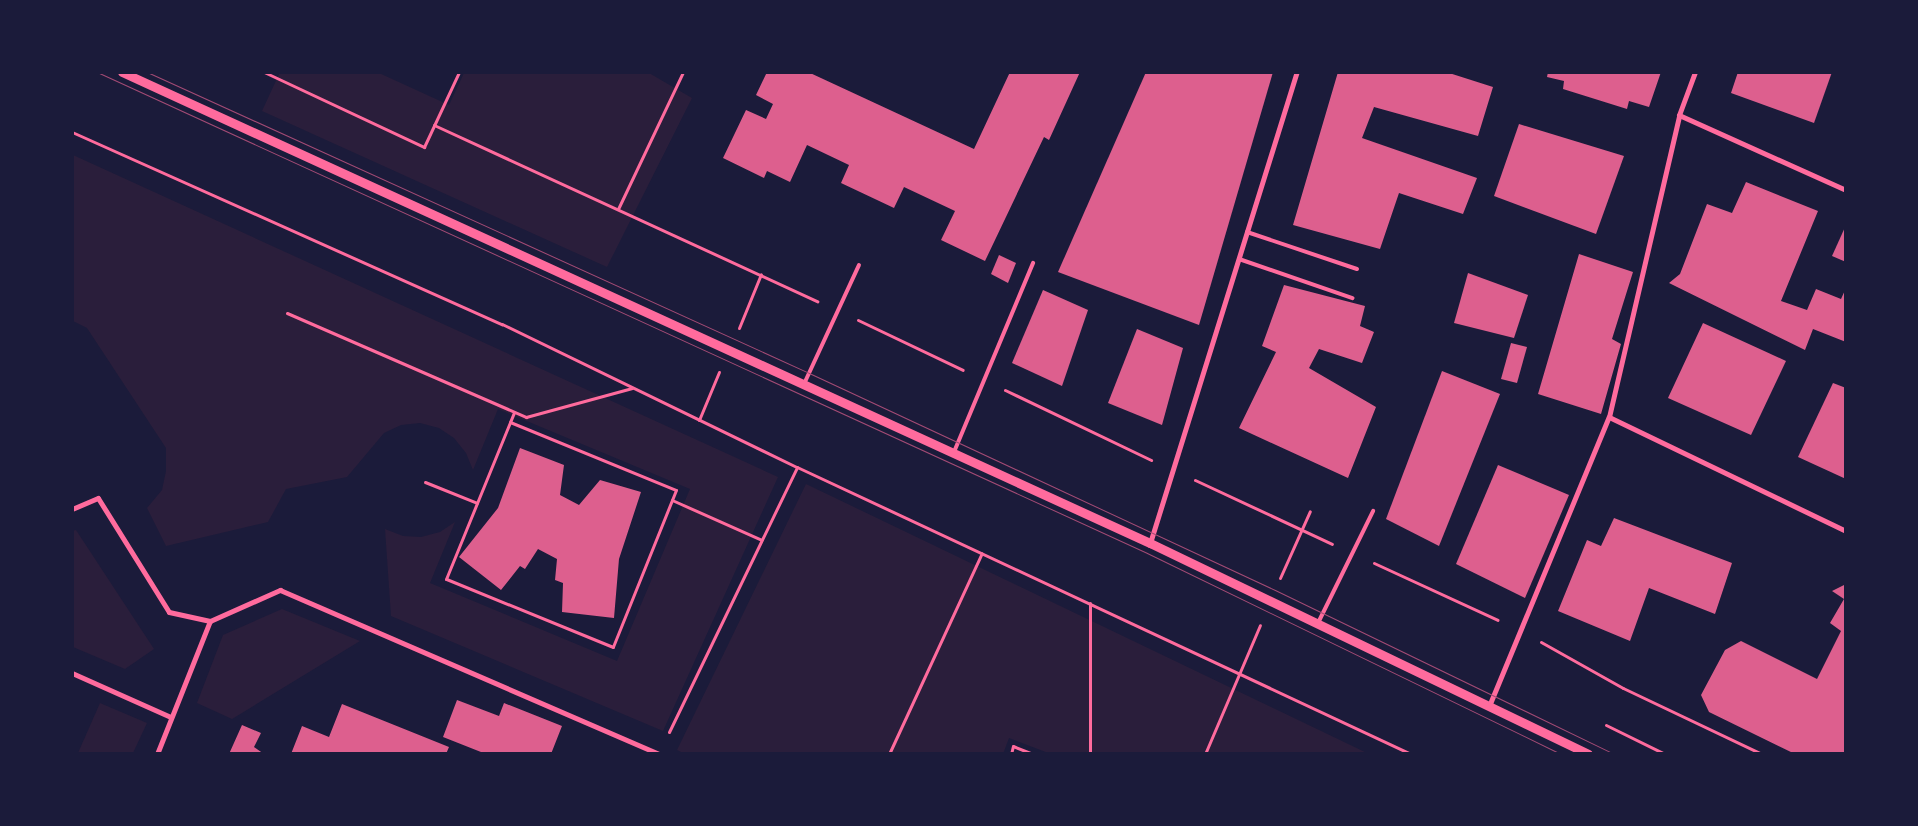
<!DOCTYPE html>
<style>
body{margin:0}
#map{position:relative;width:1918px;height:826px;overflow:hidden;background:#1b1b3a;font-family:"PT Sans Narrow",sans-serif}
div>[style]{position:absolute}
.green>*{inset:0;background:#2a1e3b}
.building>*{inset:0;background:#dd5f8e}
.path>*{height:3px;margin:-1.5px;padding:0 1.5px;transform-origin:1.5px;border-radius:1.5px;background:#ff6b9d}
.service>*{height:4px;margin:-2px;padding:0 2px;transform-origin:2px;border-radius:2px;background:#ff6b9d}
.minor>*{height:5px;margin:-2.5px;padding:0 2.5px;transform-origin:2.5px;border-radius:2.5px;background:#ff6b9d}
.tertiary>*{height:9px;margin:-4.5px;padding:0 4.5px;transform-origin:4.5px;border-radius:4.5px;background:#ff6b9d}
.tram>*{height:1px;margin:-0.5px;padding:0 0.5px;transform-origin:0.5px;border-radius:0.5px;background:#a44b75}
span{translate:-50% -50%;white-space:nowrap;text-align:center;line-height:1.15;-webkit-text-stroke:4.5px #1b1b3a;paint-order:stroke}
.frame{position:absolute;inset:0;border:74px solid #1b1b3a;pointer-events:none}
</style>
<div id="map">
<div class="green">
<i style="clip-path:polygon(280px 72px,379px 73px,449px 105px,464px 73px,649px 73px,692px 98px,607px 267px,262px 111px)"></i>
<i style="clip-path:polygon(73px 155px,778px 477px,663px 731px,391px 616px,385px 529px,403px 536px,421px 537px,440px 532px,455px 522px,430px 583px,617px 661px,690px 489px,498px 409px,473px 470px,466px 453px,454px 438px,439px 428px,420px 423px,401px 425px,384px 433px,347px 477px,286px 489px,268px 522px,166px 546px,147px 508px,162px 490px,166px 471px,166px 448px,87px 328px,73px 321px)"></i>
<i style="clip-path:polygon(806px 484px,1367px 753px,1051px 754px,1009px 738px,1003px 754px,685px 754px,677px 750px)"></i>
<i style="clip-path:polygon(76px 530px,154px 649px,125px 669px,73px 647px,72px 531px)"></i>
<i style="clip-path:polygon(282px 609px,360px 641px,232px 719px,197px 703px,223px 635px)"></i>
<i style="clip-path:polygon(100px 703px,147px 723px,133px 753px,78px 753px)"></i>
</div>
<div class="building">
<i style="clip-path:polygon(767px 72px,808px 72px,974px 149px,1010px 72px,1080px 72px,1049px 140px,1044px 137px,985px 261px,941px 240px,955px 211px,904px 187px,894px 208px,841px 183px,849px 165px,807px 145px,790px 182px,767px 171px,764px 178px,723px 158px,746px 110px,766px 119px,773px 104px,756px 95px)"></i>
<i style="clip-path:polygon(1146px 72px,1273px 72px,1199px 325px,1058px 272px)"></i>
<i style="clip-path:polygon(1338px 72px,1446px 72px,1493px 87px,1478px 136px,1374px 107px,1362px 138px,1477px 178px,1463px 214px,1399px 193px,1380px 249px,1293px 225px)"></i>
<i style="clip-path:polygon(1548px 72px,1661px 72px,1649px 107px,1629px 101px,1627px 109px,1563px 89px,1564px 81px,1547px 77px)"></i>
<i style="clip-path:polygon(1738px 72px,1832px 72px,1814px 123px,1731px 93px)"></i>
<i style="clip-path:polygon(1519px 124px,1624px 156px,1596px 234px,1494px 196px)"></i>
<i style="clip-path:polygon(1746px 182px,1818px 211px,1781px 301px,1807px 310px,1816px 289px,1841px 299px,1846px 288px,1846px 342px,1813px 329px,1805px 350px,1669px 283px,1680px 274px,1707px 204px,1732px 213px)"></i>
<i style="clip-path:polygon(1846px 225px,1846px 262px,1832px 256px)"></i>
<i style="clip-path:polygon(1579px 254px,1633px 272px,1612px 339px,1621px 344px,1601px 414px,1538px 394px)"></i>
<i style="clip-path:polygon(999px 255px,1016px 263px,1008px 283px,991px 274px)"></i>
<i style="clip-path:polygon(1468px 273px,1528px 295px,1514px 338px,1454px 323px)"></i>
<i style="clip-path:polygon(1284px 285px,1365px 306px,1360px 326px,1374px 332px,1362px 363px,1319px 349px,1309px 368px,1376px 407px,1348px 478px,1239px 428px,1276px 352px,1262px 346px)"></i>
<i style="clip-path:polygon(1043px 290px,1088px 310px,1062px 386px,1012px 363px)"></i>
<i style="clip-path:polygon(1703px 323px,1786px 361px,1751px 435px,1668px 398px)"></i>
<i style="clip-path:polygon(1137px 329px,1183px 348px,1162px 425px,1108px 403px)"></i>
<i style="clip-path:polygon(1511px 343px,1527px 347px,1517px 383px,1501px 379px)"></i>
<i style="clip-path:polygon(1442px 371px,1500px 394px,1439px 546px,1386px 519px)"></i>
<i style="clip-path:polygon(1833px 383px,1846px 388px,1846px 479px,1798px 457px)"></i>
<i style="clip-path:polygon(520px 448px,564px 465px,560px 495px,579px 505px,600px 480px,641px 492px,619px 559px,614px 618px,562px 612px,563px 583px,555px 580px,557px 559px,538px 549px,525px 569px,520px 566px,501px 590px,459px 557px,498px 508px)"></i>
<i style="clip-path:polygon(1498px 465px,1569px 495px,1525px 598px,1456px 564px)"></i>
<i style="clip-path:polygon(1614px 518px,1732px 563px,1715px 614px,1649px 588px,1630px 641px,1558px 611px,1587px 540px,1601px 546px)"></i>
<i style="clip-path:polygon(1846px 584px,1846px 754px,1795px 754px,1709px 712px,1701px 695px,1725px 650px,1741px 641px,1817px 679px,1841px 631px,1830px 623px,1844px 599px,1832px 591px)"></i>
<i style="clip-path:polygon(457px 700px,499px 716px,504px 703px,562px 726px,551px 754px,486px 754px,443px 737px)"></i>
<i style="clip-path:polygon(342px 704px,449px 747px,446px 754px,291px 754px,302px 726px,329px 737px)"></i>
<i style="clip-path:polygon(242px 725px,261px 733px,254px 747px,264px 754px,229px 754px)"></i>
</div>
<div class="path">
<i style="left:264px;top:72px;width:177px;rotate:25.1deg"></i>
<i style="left:424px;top:147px;width:83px;rotate:-65deg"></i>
<i style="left:434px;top:125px;width:422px;rotate:24.7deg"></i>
<i style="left:72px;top:132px;width:471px;rotate:24.1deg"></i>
<i style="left:502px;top:324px;width:328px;rotate:25.9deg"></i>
<i style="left:797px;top:467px;width:678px;rotate:25.05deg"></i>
<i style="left:618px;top:209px;width:152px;rotate:-64.6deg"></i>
<i style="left:287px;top:313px;width:261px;rotate:23.5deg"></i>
<i style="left:526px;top:417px;width:110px;rotate:-15.3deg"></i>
<i style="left:858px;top:320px;width:116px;rotate:25.5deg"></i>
<i style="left:739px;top:328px;width:58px;rotate:-67.8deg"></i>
<i style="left:1005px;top:390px;width:162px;rotate:25.6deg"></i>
<i style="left:699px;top:420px;width:52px;rotate:-67.4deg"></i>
<i style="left:510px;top:422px;width:179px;rotate:22.3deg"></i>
<i style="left:676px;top:490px;width:169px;rotate:111.9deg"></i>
<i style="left:613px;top:647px;width:180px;rotate:-157.8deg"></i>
<i style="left:446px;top:579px;width:180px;rotate:-67.8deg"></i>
<i style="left:1195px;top:480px;width:151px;rotate:25deg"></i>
<i style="left:425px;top:482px;width:56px;rotate:22deg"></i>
<i style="left:672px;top:500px;width:98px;rotate:24deg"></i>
<i style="left:1374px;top:563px;width:136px;rotate:24.7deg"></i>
<i style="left:1280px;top:578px;width:73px;rotate:-65.9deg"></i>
<i style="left:1090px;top:603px;width:151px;rotate:90deg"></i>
<i style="left:1541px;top:642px;width:94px;rotate:29.3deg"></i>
<i style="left:1623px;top:688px;width:154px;rotate:25.4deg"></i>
<i style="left:1606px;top:725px;width:66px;rotate:26.2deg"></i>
<i style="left:669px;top:732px;width:294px;rotate:-64.2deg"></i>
<i style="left:889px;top:754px;width:221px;rotate:-65.2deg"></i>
<i style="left:1011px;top:754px;width:8px;rotate:-76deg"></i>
<i style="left:1013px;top:746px;width:22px;rotate:22deg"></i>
<i style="left:1205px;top:754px;width:140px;rotate:-66.9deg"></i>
</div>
<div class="service">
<i style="left:1247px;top:232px;width:116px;rotate:18.6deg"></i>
<i style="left:1239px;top:259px;width:120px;rotate:19deg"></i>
<i style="left:804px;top:384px;width:131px;rotate:-65.2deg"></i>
<i style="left:954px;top:452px;width:205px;rotate:-67.3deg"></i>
<i style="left:1318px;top:623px;width:125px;rotate:-63.8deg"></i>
</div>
<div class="minor">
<i style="left:1679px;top:115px;width:183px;rotate:24.2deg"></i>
<i style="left:1609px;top:417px;width:263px;rotate:25.7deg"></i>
<i style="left:72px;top:509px;width:28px;rotate:-23deg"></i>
<i style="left:98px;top:498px;width:134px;rotate:58.1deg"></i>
<i style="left:169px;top:612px;width:42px;rotate:12.4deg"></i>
<i style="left:1150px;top:543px;width:493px;rotate:-72.7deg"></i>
<i style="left:72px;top:673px;width:108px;rotate:24deg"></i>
<i style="left:1489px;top:706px;width:313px;rotate:-67.5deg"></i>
<i style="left:1609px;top:417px;width:310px;rotate:-76.9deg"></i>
<i style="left:1679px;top:115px;width:46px;rotate:-69.6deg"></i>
<i style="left:157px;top:754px;width:143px;rotate:-68.3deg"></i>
<i style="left:210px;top:621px;width:77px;rotate:-23.9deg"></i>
<i style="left:280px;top:590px;width:413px;rotate:23.4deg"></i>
</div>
<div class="tertiary">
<i style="left:122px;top:72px;width:1131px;rotate:24.62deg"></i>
<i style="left:1150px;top:543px;width:486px;rotate:25.7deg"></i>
</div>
<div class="tram">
<i style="left:97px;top:72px;width:1155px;rotate:24.61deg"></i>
<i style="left:1147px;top:553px;width:460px;rotate:25.9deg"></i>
<i style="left:147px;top:72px;width:727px;rotate:24.45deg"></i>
<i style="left:809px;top:373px;width:514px;rotate:24.97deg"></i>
<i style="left:1275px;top:590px;width:377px;rotate:25.8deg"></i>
</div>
<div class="frame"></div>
</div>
